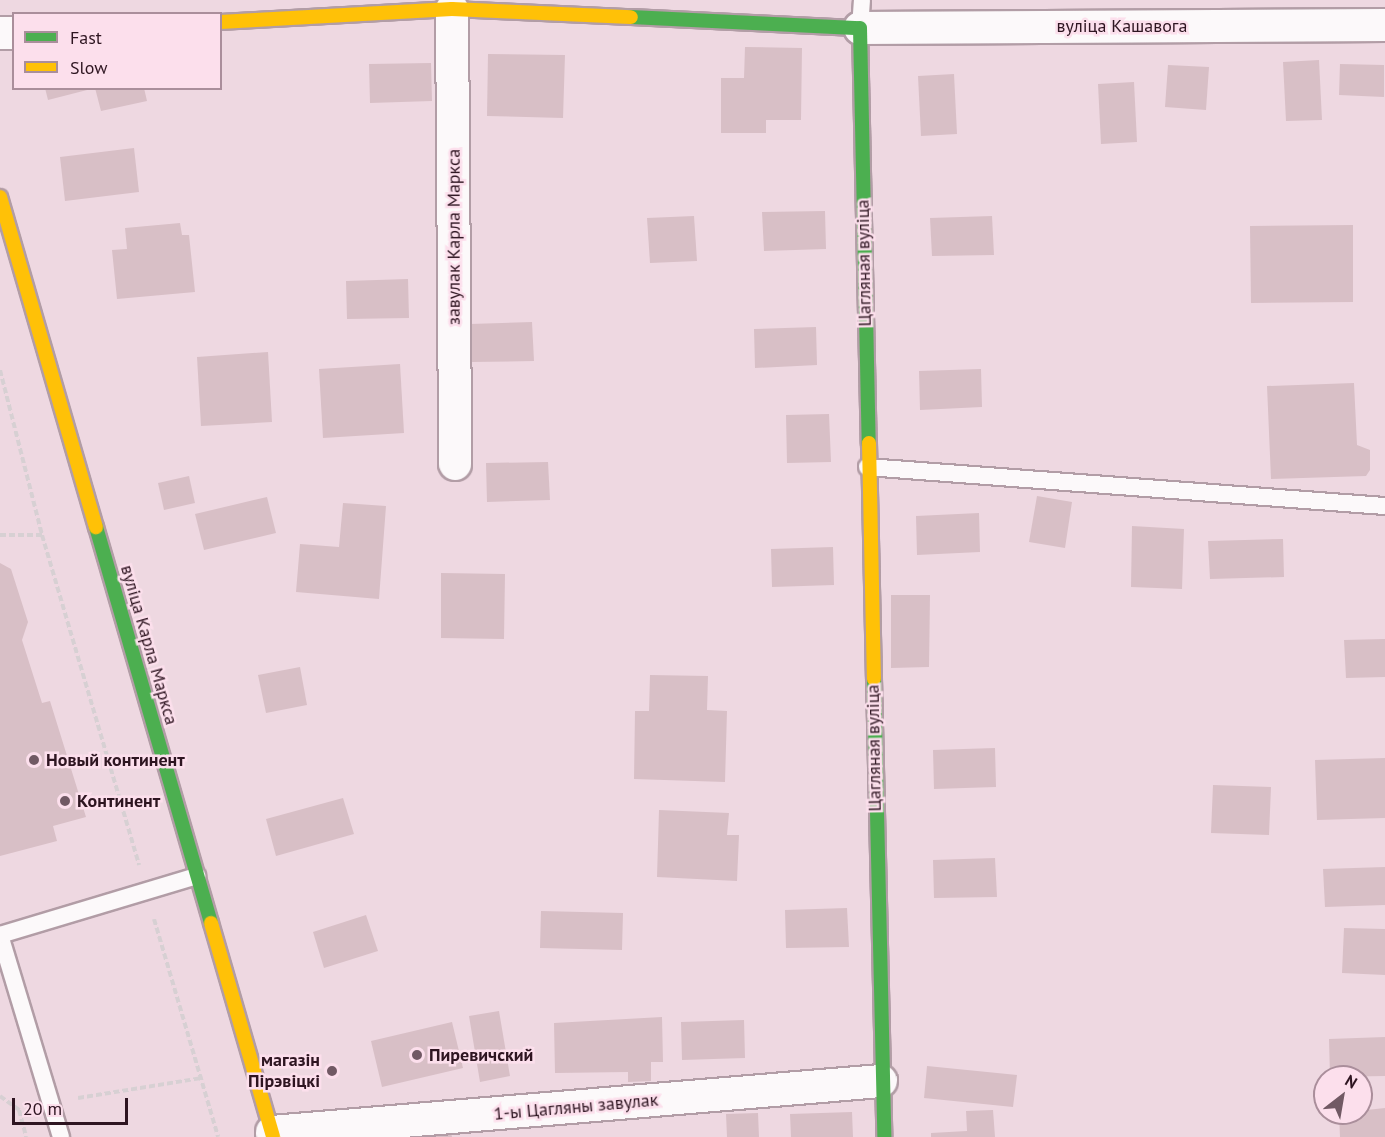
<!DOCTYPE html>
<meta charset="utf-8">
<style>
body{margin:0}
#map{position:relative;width:1385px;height:1137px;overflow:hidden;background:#eed8e1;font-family:"PT Sans",sans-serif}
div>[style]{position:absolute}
.building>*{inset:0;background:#d8bfc6}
.path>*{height:4px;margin-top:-2px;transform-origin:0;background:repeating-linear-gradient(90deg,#d7d0d3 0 6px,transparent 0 9px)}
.roads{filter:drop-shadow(2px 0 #b29da6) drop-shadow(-2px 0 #b29da6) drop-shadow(0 2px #b29da6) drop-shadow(0 -2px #b29da6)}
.lane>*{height:16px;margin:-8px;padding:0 8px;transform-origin:8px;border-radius:8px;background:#fcf9fa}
.street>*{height:32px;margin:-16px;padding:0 16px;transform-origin:16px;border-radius:16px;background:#fcf9fa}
.fast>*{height:14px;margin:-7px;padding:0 7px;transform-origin:7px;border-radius:7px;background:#4caf50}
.slow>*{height:14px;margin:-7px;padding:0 7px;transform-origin:7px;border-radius:7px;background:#ffc107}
.dots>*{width:16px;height:16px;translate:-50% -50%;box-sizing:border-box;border:3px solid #fcdfec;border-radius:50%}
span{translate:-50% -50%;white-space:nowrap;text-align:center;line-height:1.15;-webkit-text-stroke:5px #fcdfec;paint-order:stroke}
.street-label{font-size:18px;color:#2e1521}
.poi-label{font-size:18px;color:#2e1521;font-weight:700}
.left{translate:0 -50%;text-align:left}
.right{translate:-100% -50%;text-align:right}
.legend{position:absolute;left:12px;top:12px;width:210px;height:78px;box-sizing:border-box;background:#fcdfec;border:2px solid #aa8e9b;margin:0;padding:8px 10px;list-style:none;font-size:18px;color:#2e1521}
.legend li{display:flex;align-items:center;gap:12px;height:30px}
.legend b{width:30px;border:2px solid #aa8e9b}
.north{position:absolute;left:1313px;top:1065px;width:60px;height:60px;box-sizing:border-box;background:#fcdfec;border:2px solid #aa8e9b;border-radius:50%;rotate:31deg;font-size:16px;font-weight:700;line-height:24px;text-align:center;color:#2e1521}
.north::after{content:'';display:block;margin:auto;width:21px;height:27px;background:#715964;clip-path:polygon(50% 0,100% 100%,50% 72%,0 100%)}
.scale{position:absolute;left:12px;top:1098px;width:116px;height:27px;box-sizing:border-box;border:3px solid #2e1521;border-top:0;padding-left:8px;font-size:18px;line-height:21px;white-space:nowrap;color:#2e1521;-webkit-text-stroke:4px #fcdfec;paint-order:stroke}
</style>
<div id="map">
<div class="building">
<i style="clip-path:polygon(745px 47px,802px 48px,801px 120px,766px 120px,766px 133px,721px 133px,721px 78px,744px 78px)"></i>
<i style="clip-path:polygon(488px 54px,565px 55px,563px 118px,487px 116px)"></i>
<i style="clip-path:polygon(1319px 60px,1322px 120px,1286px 121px,1283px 62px)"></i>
<i style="clip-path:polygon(431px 63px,432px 101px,370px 103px,369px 64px)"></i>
<i style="clip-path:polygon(1340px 64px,1384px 65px,1384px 97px,1339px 95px)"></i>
<i style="clip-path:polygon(1168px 65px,1209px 67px,1206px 110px,1165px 107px)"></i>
<i style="clip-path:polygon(954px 74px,957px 134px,921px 136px,918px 76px)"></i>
<i style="clip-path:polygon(1134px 82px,1137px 142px,1101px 144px,1098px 84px)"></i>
<i style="clip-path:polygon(45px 88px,91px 88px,91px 89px,48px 100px)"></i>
<i style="clip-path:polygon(95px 88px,144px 88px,147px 101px,101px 111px)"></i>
<i style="clip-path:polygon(134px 148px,139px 192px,65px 201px,60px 157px)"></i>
<i style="clip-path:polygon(825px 211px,826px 249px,764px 251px,762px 212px)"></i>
<i style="clip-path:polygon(694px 216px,697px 261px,650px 263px,647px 218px)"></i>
<i style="clip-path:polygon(992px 216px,994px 255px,932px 256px,930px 218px)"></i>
<i style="clip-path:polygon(180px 223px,182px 235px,189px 235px,195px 292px,117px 299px,112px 250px,127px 249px,125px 228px)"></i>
<i style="clip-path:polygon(1353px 225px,1353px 302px,1251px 303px,1250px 226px)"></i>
<i style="clip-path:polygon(408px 279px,409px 318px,347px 319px,346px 281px)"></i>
<i style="clip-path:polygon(532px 322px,534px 361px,471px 362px,470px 324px)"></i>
<i style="clip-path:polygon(816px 327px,817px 365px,755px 368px,754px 329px)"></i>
<i style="clip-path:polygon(268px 352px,272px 422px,201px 426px,197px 357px)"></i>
<i style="clip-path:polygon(400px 364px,404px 433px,323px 438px,319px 369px)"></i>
<i style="clip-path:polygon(981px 369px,982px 407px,920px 410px,919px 371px)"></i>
<i style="clip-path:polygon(1354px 383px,1357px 445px,1370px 450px,1370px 470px,1366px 476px,1271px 479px,1267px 386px)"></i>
<i style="clip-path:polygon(829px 414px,831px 462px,787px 463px,786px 415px)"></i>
<i style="clip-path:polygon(548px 462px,550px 500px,487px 502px,486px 463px)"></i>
<i style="clip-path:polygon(189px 476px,195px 503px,164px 510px,158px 483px)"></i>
<i style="clip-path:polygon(1037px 496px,1072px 502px,1065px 548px,1029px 542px)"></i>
<i style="clip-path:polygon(267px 497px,276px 533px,204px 550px,195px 514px)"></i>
<i style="clip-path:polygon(343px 503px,386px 506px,379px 599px,296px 592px,300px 544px,339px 547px)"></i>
<i style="clip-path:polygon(979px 513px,980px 552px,917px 555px,916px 516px)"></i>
<i style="clip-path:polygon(1132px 526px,1184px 529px,1182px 589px,1131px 587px)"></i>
<i style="clip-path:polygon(1283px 539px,1284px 577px,1210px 579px,1208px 541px)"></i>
<i style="clip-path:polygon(833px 547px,834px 585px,772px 587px,771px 549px)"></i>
<i style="clip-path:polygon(0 563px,11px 569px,28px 622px,22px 640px,42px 703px,50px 701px,86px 817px,53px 826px,57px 841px,0 856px)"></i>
<i style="clip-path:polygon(441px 573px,505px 574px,504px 639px,441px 638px)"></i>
<i style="clip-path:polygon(891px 595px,930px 595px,929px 667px,891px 668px)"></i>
<i style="clip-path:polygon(1385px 639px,1385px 677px,1346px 678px,1344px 640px)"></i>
<i style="clip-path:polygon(300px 667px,307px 705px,266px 713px,258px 675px)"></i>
<i style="clip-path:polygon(650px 675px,708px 676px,707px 710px,727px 711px,725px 782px,634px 779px,635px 711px,649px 711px)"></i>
<i style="clip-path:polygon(995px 748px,996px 787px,934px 789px,933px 750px)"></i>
<i style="clip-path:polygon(1385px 758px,1385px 818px,1317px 820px,1315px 760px)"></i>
<i style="clip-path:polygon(1213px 785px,1271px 787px,1269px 835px,1211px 833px)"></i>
<i style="clip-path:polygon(343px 798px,354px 834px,276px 856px,266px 819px)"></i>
<i style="clip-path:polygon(659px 810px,729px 813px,727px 835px,739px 835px,737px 881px,657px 877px)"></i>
<i style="clip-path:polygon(995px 858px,997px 897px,934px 898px,933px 860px)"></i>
<i style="clip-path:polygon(1385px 867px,1385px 905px,1325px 907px,1323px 869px)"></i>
<i style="clip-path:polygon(847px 908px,849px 947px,786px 948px,785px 910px)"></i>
<i style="clip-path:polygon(541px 911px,623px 913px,622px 950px,540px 948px)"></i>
<i style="clip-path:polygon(366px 915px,378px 951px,324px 968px,313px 932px)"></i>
<i style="clip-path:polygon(1344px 928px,1385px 929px,1385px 975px,1342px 973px)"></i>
<i style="clip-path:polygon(499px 1011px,510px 1076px,480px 1082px,469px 1016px)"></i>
<i style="clip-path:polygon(662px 1017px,663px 1062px,651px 1062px,651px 1081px,628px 1082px,628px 1072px,555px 1073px,554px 1023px)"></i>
<i style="clip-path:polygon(744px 1020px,745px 1058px,682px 1060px,681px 1022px)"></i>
<i style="clip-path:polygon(452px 1022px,463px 1068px,382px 1087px,371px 1041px)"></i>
<i style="clip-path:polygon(1385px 1037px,1385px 1076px,1330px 1077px,1329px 1039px)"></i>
<i style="clip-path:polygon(927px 1066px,1017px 1075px,1013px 1107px,924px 1098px)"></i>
<i style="clip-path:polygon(1385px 1108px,1385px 1137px,1340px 1137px,1339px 1113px)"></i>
<i style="clip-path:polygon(993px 1110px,995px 1137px,931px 1137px,931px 1133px,967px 1131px,966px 1111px)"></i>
<i style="clip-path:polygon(852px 1112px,853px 1137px,791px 1137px,790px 1114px)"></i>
<i style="clip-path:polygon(758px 1113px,759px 1137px,727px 1137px,726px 1114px)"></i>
<i style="clip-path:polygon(450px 1128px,452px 1137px,408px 1137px,407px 1136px)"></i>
</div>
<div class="path">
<i style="left:0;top:370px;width:170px;rotate:75.7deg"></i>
<i style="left:42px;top:535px;width:344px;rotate:73.6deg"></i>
<i style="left:0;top:535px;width:42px"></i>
<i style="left:154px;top:919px;width:227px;rotate:73.6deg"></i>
<i style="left:0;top:1096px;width:24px;rotate:36deg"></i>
<i style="left:19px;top:1110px;width:28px;rotate:75deg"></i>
<i style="left:78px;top:1098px;width:126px;rotate:-9.2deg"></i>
</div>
<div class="roads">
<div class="lane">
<i style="left:860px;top:28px;width:28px;rotate:-86deg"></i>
<i style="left:867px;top:467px;width:519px;rotate:4.31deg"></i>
<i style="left:0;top:935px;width:211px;rotate:73.2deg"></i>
<i style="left:0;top:935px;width:206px;rotate:-16.7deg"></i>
</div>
<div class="street">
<i style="left:452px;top:9px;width:455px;rotate:89.6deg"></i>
<i style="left:860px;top:28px;width:525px;rotate:-0.33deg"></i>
<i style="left:0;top:33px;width:14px"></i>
<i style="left:272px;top:1132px;width:611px;rotate:-4.79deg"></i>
</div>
<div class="fast">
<i style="left:631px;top:17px;width:229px;rotate:2.8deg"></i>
<i style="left:860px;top:28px;width:415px;rotate:88.8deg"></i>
<i style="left:96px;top:527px;width:412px;rotate:73.8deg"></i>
<i style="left:874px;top:679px;width:458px;rotate:88.7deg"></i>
</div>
<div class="slow">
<i style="left:220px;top:22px;width:232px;rotate:-3.2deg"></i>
<i style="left:452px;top:9px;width:179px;rotate:2.6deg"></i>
<i style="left:0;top:197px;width:344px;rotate:73.8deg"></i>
<i style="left:869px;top:443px;width:236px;rotate:88.8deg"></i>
<i style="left:211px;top:923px;width:223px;rotate:73.8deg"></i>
</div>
</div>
<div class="dots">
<i style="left:34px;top:760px;background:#715964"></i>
<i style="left:65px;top:801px;background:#715964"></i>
<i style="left:417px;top:1055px;background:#715964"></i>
<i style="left:332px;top:1071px;background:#715964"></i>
</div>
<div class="street-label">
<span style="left:1122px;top:26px">вуліца Кашавога</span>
<span style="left:454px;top:237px;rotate:-90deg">завулак Карла Маркса</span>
<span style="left:864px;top:263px;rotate:-91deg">Цагляная вуліца</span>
<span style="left:149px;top:645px;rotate:74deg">вуліца Карла Маркса</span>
<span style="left:874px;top:748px;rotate:-91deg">Цагляная вуліца</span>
<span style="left:576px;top:1107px;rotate:-5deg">1-ы Цагляны завулак</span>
</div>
<div class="poi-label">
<span class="left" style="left:46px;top:760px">Новый континент</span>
<span class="left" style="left:77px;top:801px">Континент</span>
<span class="left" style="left:429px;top:1055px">Пиревичский</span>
<span class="right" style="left:320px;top:1071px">магазін<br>Пірэвіцкі</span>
</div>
<ul class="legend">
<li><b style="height:8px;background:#4caf50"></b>Fast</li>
<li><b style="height:8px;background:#ffc107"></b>Slow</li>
</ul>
<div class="north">N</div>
<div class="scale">20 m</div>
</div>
